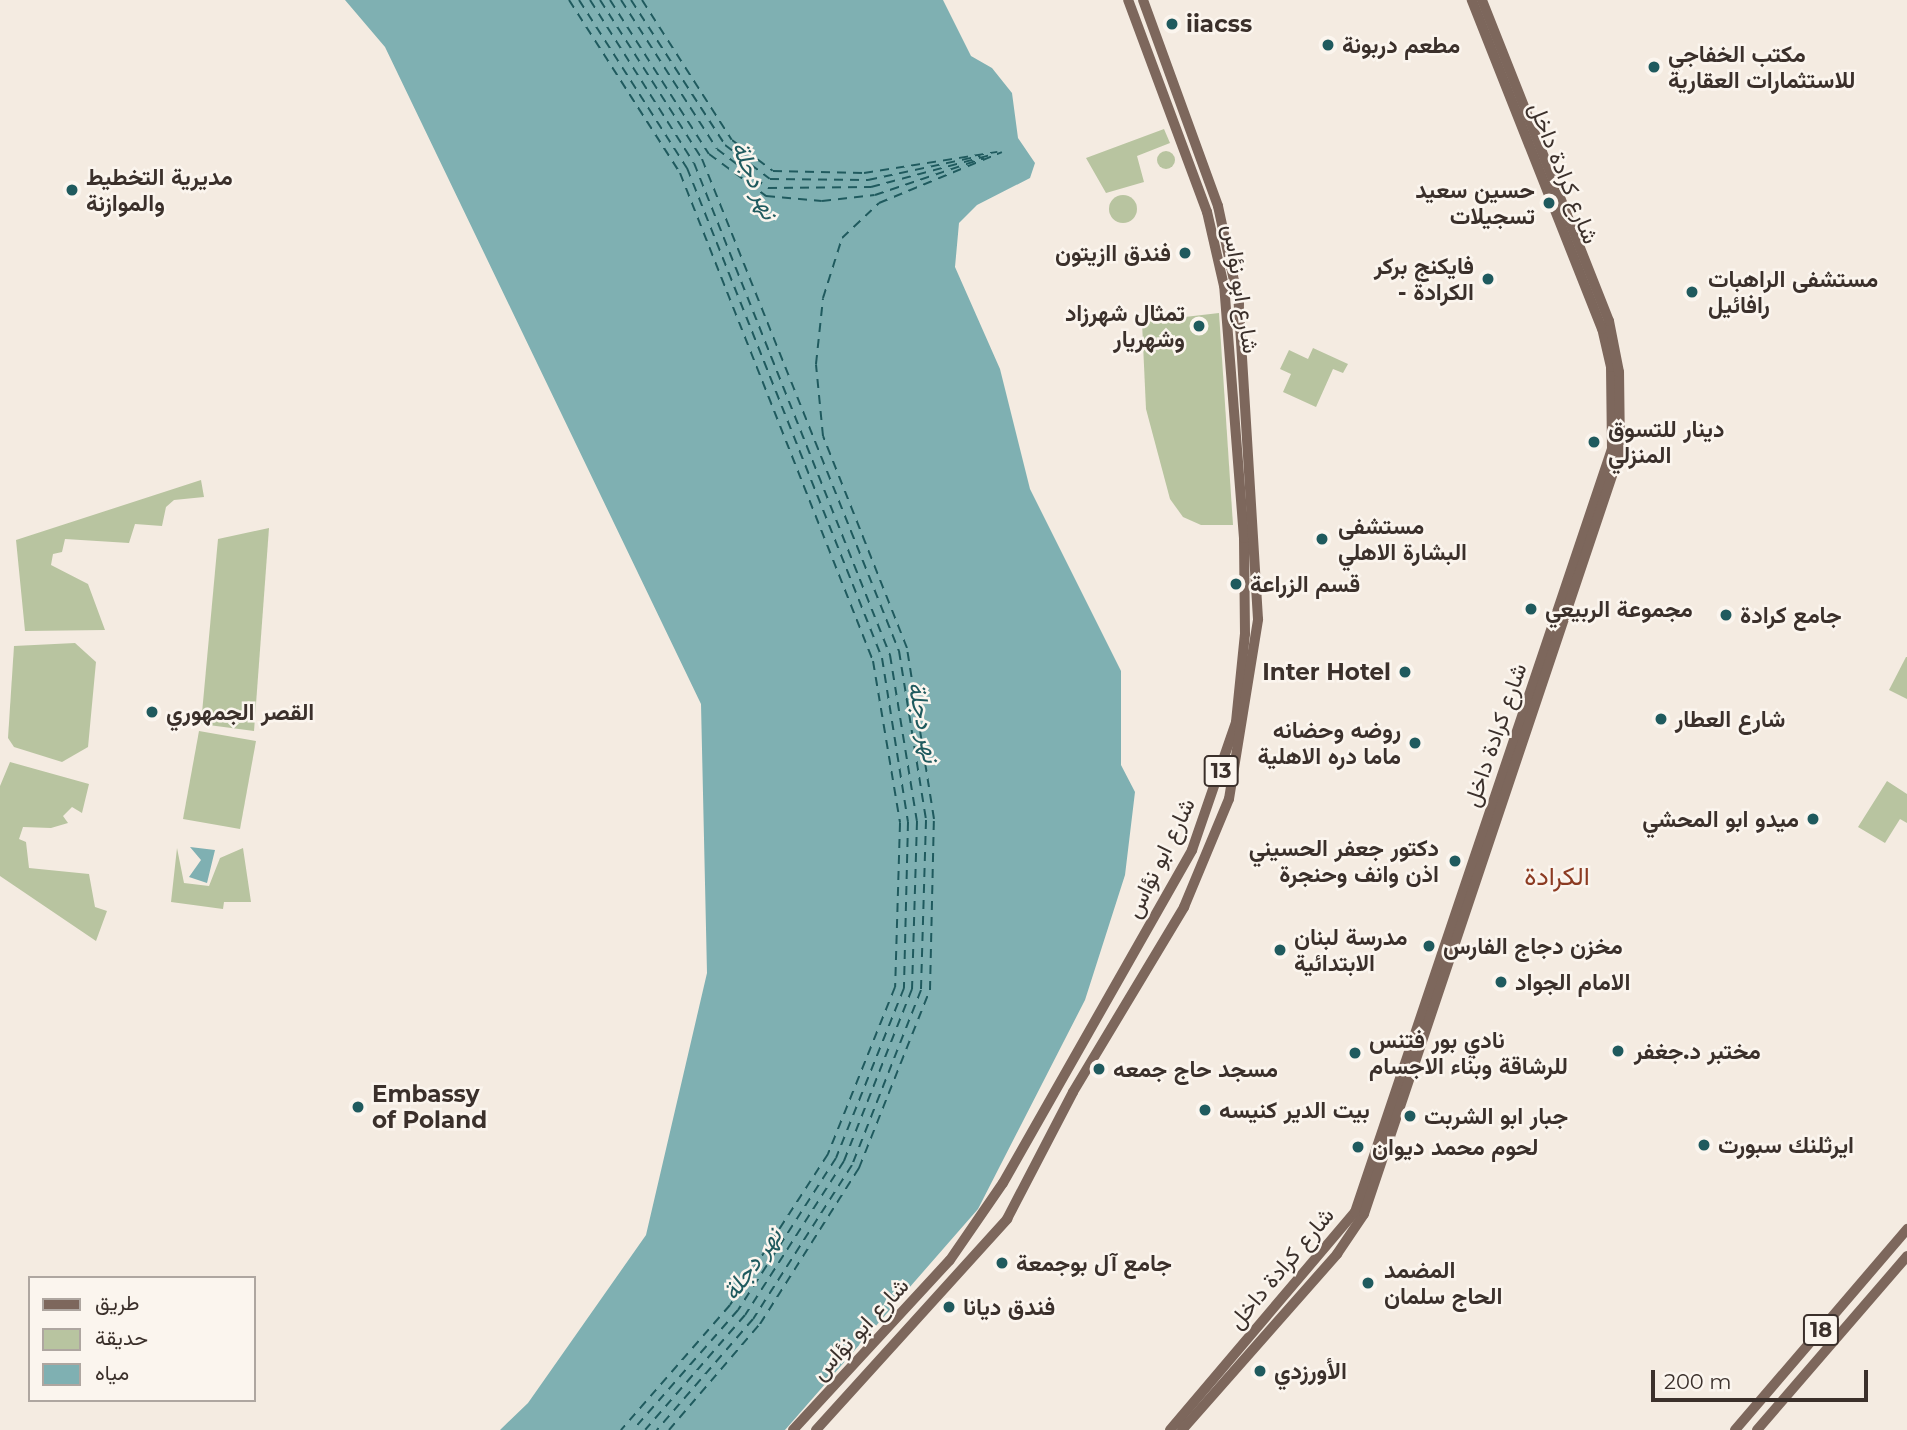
<!DOCTYPE html>
<meta charset="utf-8">
<style>
body{margin:0}
#map{position:relative;width:1907px;height:1430px;overflow:hidden;background:#f4ebe1;font-family:Montserrat,Vazirmatn,sans-serif}
div>[style]{position:absolute}
.green>*{inset:0;background:#b8c4a0}
.round{border-radius:50%}
.water>*{inset:0;background:#7fb0b2}
.ferry>*{height:2px;margin-top:-1px;transform-origin:0;background:repeating-linear-gradient(90deg,#1f5a5e 0 9px,transparent 0 16px)}
.major>*{height:10px;margin:-5px;padding:0 5px;transform-origin:5px;border-radius:5px;background:#7d675c}
.dots>*{width:19px;height:19px;translate:-50% -50%;box-sizing:border-box;border:4px solid #fbf5ee;border-radius:50%}
span{translate:-50% -50%;white-space:nowrap;text-align:center;line-height:1.15;-webkit-text-stroke:5px #fbf5ee;paint-order:stroke}
.shield-label span{padding:2px 5px;background:#fbf5ee;border:2px solid;border-radius:5px;-webkit-text-stroke-width:0}
.shield-label{font-size:21px;color:#3b302b;font-weight:700}
.poi-label{font-size:23px;color:#3b302b;font-weight:700}
.left{translate:0 -50%;text-align:left}
.right{translate:-100% -50%;text-align:right}
.street-label{font-size:23px;color:#3b302b}
.water-label{font-size:24px;color:#1f5a5e;font-style:italic}
.quarter-label{font-size:26px;color:#8c3b22}
.legend{position:absolute;left:28px;top:1276px;width:228px;height:126px;box-sizing:border-box;background:#fbf5ee;border:2px solid #aea6a0;margin:0;padding:9px 12px;list-style:none;font-size:21px;color:#3b302b}
.legend li{display:flex;align-items:center;gap:14px;height:35px}
.legend b{width:35px;border:2px solid #aea6a0}
.scale{position:absolute;left:1651px;top:1370px;width:217px;height:32px;box-sizing:border-box;border:4px solid #3b302b;border-top:0;padding-left:9px;font-size:21px;line-height:24px;white-space:nowrap;color:#3b302b;-webkit-text-stroke:5px #fbf5ee;paint-order:stroke}
</style>
<div id="map">
<div class="green">
<i style="clip-path:polygon(1164px 129px,1170px 143px,1137px 156px,1144px 182px,1106px 193px,1086px 158px)"></i>
<i class="round" style="left:1157px;top:151px;width:18px;height:18px"></i>
<i class="round" style="left:1109px;top:195px;width:28px;height:28px"></i>
<i style="clip-path:polygon(1219px 313px,1233px 525px,1201px 525px,1183px 517px,1170px 499px,1146px 409px,1142px 322px)"></i>
<i style="clip-path:polygon(1313px 348px,1348px 364px,1343px 373px,1333px 369px,1316px 407px,1283px 392px,1291px 374px,1280px 369px,1289px 350px,1308px 359px)"></i>
<i style="clip-path:polygon(201px 480px,204px 497px,174px 500px,166px 507px,162px 526px,135px 524px,129px 543px,65px 539px,62px 552px,53px 554px,51px 565px,88px 584px,105px 630px,25px 631px,16px 540px)"></i>
<i style="clip-path:polygon(269px 528px,254px 731px,201px 724px,218px 539px)"></i>
<i style="clip-path:polygon(75px 643px,96px 662px,88px 747px,62px 762px,14px 747px,8px 738px,14px 646px)"></i>
<i style="clip-path:polygon(1906px 657px,1907px 657px,1907px 699px,1889px 690px)"></i>
<i style="clip-path:polygon(199px 731px,256px 741px,240px 829px,183px 819px)"></i>
<i style="clip-path:polygon(10px 762px,89px 784px,82px 813px,72px 807px,63px 816px,68px 823px,51px 828px,23px 827px,19px 839px,26px 842px,29px 868px,89px 874px,95px 907px,107px 911px,96px 941px,0 876px,0 786px)"></i>
<i style="clip-path:polygon(1887px 781px,1907px 794px,1907px 823px,1900px 819px,1885px 843px,1858px 827px)"></i>
<i style="clip-path:polygon(177px 848px,184px 883px,209px 886px,220px 858px,243px 848px,251px 902px,224px 902px,223px 909px,171px 902px)"></i>
</div>
<div class="water">
<i style="clip-path:polygon(345px 0,943px 0,971px 56px,992px 68px,1012px 93px,1018px 138px,1035px 163px,1030px 178px,977px 205px,959px 223px,955px 267px,1000px 369px,1030px 489px,1121px 671px,1121px 765px,1135px 792px,1125px 875px,1085px 1000px,978px 1209px,785px 1430px,500px 1430px,528px 1403px,646px 1235px,707px 973px,701px 704px,385px 47px)"></i>
<i style="clip-path:polygon(190px 847px,215px 850px,207px 883px,189px 877px,201px 860px)"></i>
</div>
<div class="ferry">
<i style="left:569px;top:0;width:206px;rotate:57.3deg"></i>
<i style="left:680px;top:173px;width:525px;rotate:68.42deg"></i>
<i style="left:873px;top:661px;width:164px;rotate:80.5deg"></i>
<i style="left:900px;top:823px;width:164px;rotate:91.7deg"></i>
<i style="left:895px;top:987px;width:180px;rotate:111.9deg"></i>
<i style="left:828px;top:1154px;width:180px;rotate:123deg"></i>
<i style="left:730px;top:1305px;width:166px;rotate:131.1deg"></i>
<i style="left:579px;top:0;width:200px;rotate:57.3deg"></i>
<i style="left:687px;top:168px;width:527px;rotate:68.3deg"></i>
<i style="left:882px;top:658px;width:166px;rotate:81deg"></i>
<i style="left:908px;top:822px;width:166px;rotate:91.4deg"></i>
<i style="left:904px;top:988px;width:183px;rotate:111.8deg"></i>
<i style="left:836px;top:1158px;width:181px;rotate:122.8deg"></i>
<i style="left:738px;top:1310px;width:159px;rotate:131.2deg"></i>
<i style="left:590px;top:0;width:193px;rotate:57.5deg"></i>
<i style="left:694px;top:163px;width:530px;rotate:68.28deg"></i>
<i style="left:890px;top:655px;width:168px;rotate:80.8deg"></i>
<i style="left:917px;top:821px;width:168px;rotate:91.7deg"></i>
<i style="left:912px;top:989px;width:185px;rotate:111.6deg"></i>
<i style="left:844px;top:1161px;width:183px;rotate:122.7deg"></i>
<i style="left:745px;top:1315px;width:152px;rotate:131deg"></i>
<i style="left:600px;top:0;width:189px;rotate:57.3deg"></i>
<i style="left:702px;top:159px;width:530px;rotate:68.18deg"></i>
<i style="left:899px;top:651px;width:171px;rotate:80.9deg"></i>
<i style="left:926px;top:820px;width:170px;rotate:91.7deg"></i>
<i style="left:921px;top:990px;width:188px;rotate:111.5deg"></i>
<i style="left:852px;top:1165px;width:183px;rotate:122.7deg"></i>
<i style="left:753px;top:1319px;width:147px;rotate:130.9deg"></i>
<i style="left:610px;top:0;width:183px;rotate:57.3deg"></i>
<i style="left:709px;top:154px;width:71px;rotate:36.4deg"></i>
<i style="left:766px;top:196px;width:56px;rotate:5.1deg"></i>
<i style="left:822px;top:201px;width:53px;rotate:-6.5deg"></i>
<i style="left:875px;top:195px;width:115px;rotate:-18.7deg"></i>
<i style="left:621px;top:0;width:177px;rotate:57.2deg"></i>
<i style="left:717px;top:149px;width:64px;rotate:37.4deg"></i>
<i style="left:768px;top:188px;width:103px;rotate:-0.6deg"></i>
<i style="left:871px;top:187px;width:127px;rotate:-15deg"></i>
<i style="left:631px;top:0;width:173px;rotate:57deg"></i>
<i style="left:725px;top:145px;width:56px;rotate:37.1deg"></i>
<i style="left:770px;top:179px;width:98px;rotate:0.6deg"></i>
<i style="left:868px;top:180px;width:115px;rotate:-12.1deg"></i>
<i style="left:642px;top:0;width:166px;rotate:57.3deg"></i>
<i style="left:732px;top:140px;width:51px;rotate:37.1deg"></i>
<i style="left:773px;top:171px;width:91px;rotate:1.3deg"></i>
<i style="left:864px;top:173px;width:135px;rotate:-9deg"></i>
<i style="left:669px;top:1430px;width:140px;rotate:-49.4deg"></i>
<i style="left:760px;top:1324px;width:185px;rotate:-57.6deg"></i>
<i style="left:859px;top:1168px;width:192px;rotate:-68.3deg"></i>
<i style="left:930px;top:990px;width:171px;rotate:-88.7deg"></i>
<i style="left:934px;top:819px;width:173px;rotate:-99deg"></i>
<i style="left:907px;top:648px;width:228px;rotate:-111.6deg"></i>
<i style="left:823px;top:436px;width:72px;rotate:-95.6deg"></i>
<i style="left:816px;top:364px;width:66px;rotate:-83.9deg"></i>
<i style="left:823px;top:298px;width:63px;rotate:-72.4deg"></i>
<i style="left:842px;top:238px;width:51px;rotate:-43.4deg"></i>
<i style="left:879px;top:203px;width:133px;rotate:-22.5deg"></i>
</div>
<div class="major">
<i style="left:793px;top:1430px;width:231px;rotate:-47.3deg"></i>
<i style="left:950px;top:1260px;width:93px;rotate:-55.5deg"></i>
<i style="left:1003px;top:1183px;width:383px;rotate:-60.4deg"></i>
<i style="left:1192px;top:850px;width:135px;rotate:-71deg"></i>
<i style="left:1236px;top:722px;width:88px;rotate:-84.2deg"></i>
<i style="left:1245px;top:634px;width:96px;rotate:-90.6deg"></i>
<i style="left:1244px;top:538px;width:253px;rotate:-94.5deg"></i>
<i style="left:1224px;top:286px;width:76px;rotate:-102.9deg"></i>
<i style="left:1207px;top:212px;width:226px;rotate:-110.4deg"></i>
<i style="left:816px;top:1430px;width:285px;rotate:-47.8deg"></i>
<i style="left:1007px;top:1219px;width:143px;rotate:-62.5deg"></i>
<i style="left:1073px;top:1092px;width:216px;rotate:-59deg"></i>
<i style="left:1184px;top:907px;width:117px;rotate:-67.4deg"></i>
<i style="left:1229px;top:799px;width:182px;rotate:-80.8deg"></i>
<i style="left:1258px;top:619px;width:316px;rotate:-93.5deg"></i>
<i style="left:1239px;top:304px;width:100px;rotate:-102.1deg"></i>
<i style="left:1218px;top:206px;width:219px;rotate:-110deg"></i>
<i style="left:1170px;top:1430px;width:286px;rotate:-49.7deg"></i>
<i style="left:1355px;top:1212px;width:805px;rotate:-71.39deg"></i>
<i style="left:1612px;top:449px;width:82px;rotate:-90.7deg"></i>
<i style="left:1611px;top:367px;width:39px;rotate:-103deg"></i>
<i style="left:1602px;top:329px;width:354px;rotate:-111.6deg"></i>
<i style="left:1182px;top:1430px;width:235px;rotate:-48.6deg"></i>
<i style="left:1337px;top:1254px;width:48px;rotate:-56deg"></i>
<i style="left:1364px;top:1214px;width:804px;rotate:-71.43deg"></i>
<i style="left:1620px;top:452px;width:80px;rotate:-90.7deg"></i>
<i style="left:1619px;top:372px;width:52px;rotate:-101.1deg"></i>
<i style="left:1609px;top:321px;width:345px;rotate:-111.6deg"></i>
<i style="left:1735px;top:1430px;width:265px;rotate:-49.4deg"></i>
<i style="left:1757px;top:1430px;width:230px;rotate:-49.2deg"></i>
</div>
<div class="dots">
<i style="left:1172px;top:24px;background:#1f5a5e"></i>
<i style="left:1328px;top:45px;background:#1f5a5e"></i>
<i style="left:1654px;top:67px;background:#1f5a5e"></i>
<i style="left:72px;top:190px;background:#1f5a5e"></i>
<i style="left:1549px;top:203px;background:#1f5a5e"></i>
<i style="left:1185px;top:253px;background:#1f5a5e"></i>
<i style="left:1488px;top:279px;background:#1f5a5e"></i>
<i style="left:1692px;top:292px;background:#1f5a5e"></i>
<i style="left:1199px;top:326px;background:#1f5a5e"></i>
<i style="left:1594px;top:442px;background:#1f5a5e"></i>
<i style="left:1322px;top:539px;background:#1f5a5e"></i>
<i style="left:1236px;top:584px;background:#1f5a5e"></i>
<i style="left:1531px;top:609px;background:#1f5a5e"></i>
<i style="left:1726px;top:615px;background:#1f5a5e"></i>
<i style="left:1405px;top:672px;background:#1f5a5e"></i>
<i style="left:152px;top:712px;background:#1f5a5e"></i>
<i style="left:1661px;top:719px;background:#1f5a5e"></i>
<i style="left:1415px;top:743px;background:#1f5a5e"></i>
<i style="left:1813px;top:819px;background:#1f5a5e"></i>
<i style="left:1455px;top:861px;background:#1f5a5e"></i>
<i style="left:1429px;top:946px;background:#1f5a5e"></i>
<i style="left:1280px;top:950px;background:#1f5a5e"></i>
<i style="left:1501px;top:982px;background:#1f5a5e"></i>
<i style="left:1618px;top:1051px;background:#1f5a5e"></i>
<i style="left:1355px;top:1053px;background:#1f5a5e"></i>
<i style="left:1099px;top:1069px;background:#1f5a5e"></i>
<i style="left:358px;top:1107px;background:#1f5a5e"></i>
<i style="left:1205px;top:1110px;background:#1f5a5e"></i>
<i style="left:1410px;top:1116px;background:#1f5a5e"></i>
<i style="left:1704px;top:1145px;background:#1f5a5e"></i>
<i style="left:1358px;top:1147px;background:#1f5a5e"></i>
<i style="left:1002px;top:1263px;background:#1f5a5e"></i>
<i style="left:1368px;top:1283px;background:#1f5a5e"></i>
<i style="left:949px;top:1307px;background:#1f5a5e"></i>
<i style="left:1260px;top:1371px;background:#1f5a5e"></i>
</div>
<div class="shield-label">
<span style="left:1221px;top:771px">13</span>
<span style="left:1821px;top:1330px">18</span>
</div>
<div class="poi-label">
<span class="left" style="left:1186px;top:24px">iiacss</span>
<span class="left" style="left:1342px;top:45px">مطعم دربونة</span>
<span class="left" style="left:1668px;top:67px">مكتب الخفاجي<br>للاستثمارات العقارية</span>
<span class="left" style="left:86px;top:190px">مديرية التخطيط<br>والموازنة</span>
<span class="right" style="left:1535px;top:203px">حسين سعيد<br>تسجيلات</span>
<span class="right" style="left:1171px;top:253px">فندق اازيتون</span>
<span class="right" style="left:1474px;top:279px">فايكنج بركر<br>- الكرادة</span>
<span class="left" style="left:1708px;top:292px">مستشفى الراهبات<br>رافائيل</span>
<span class="right" style="left:1185px;top:326px">تمثال شهرزاد<br>وشهريار</span>
<span class="left" style="left:1608px;top:442px">دينار للتسوق<br>المنزلي</span>
<span class="left" style="left:1338px;top:539px">مستشفى<br>البشارة الاهلي</span>
<span class="left" style="left:1250px;top:584px">قسم الزراعة</span>
<span class="left" style="left:1545px;top:609px">مجموعة الربيعي</span>
<span class="left" style="left:1740px;top:615px">جامع كرادة</span>
<span class="right" style="left:1391px;top:672px">Inter Hotel</span>
<span class="left" style="left:166px;top:712px">القصر الجمهوري</span>
<span class="left" style="left:1675px;top:719px">شارع العطار</span>
<span class="right" style="left:1401px;top:743px">روضه وحضانه<br>ماما دره الاهلية</span>
<span class="right" style="left:1799px;top:819px">ميدو ابو المحشي</span>
<span class="right" style="left:1439px;top:861px">دكتور جعفر الحسيني<br>اذن وانف وحنجرة</span>
<span class="left" style="left:1294px;top:950px">مدرسة لبنان<br>الابتدائية</span>
<span class="left" style="left:1443px;top:946px">مخزن دجاج الفارس</span>
<span class="left" style="left:1515px;top:982px">الامام الجواد</span>
<span class="left" style="left:1369px;top:1053px">نادي بور فتنس<br>للرشاقة وبناء الاجسام</span>
<span class="left" style="left:1634px;top:1051px">مختبر د.جغفر</span>
<span class="left" style="left:1113px;top:1069px">مسجد حاج جمعه</span>
<span class="left" style="left:372px;top:1107px">Embassy<br>of Poland</span>
<span class="left" style="left:1219px;top:1110px">بيت الدير كنيسه</span>
<span class="left" style="left:1424px;top:1116px">جبار ابو الشربت</span>
<span class="left" style="left:1718px;top:1145px">ايرثلنك سبورت</span>
<span class="left" style="left:1372px;top:1147px">لحوم محمد ديوان</span>
<span class="left" style="left:1016px;top:1263px">جامع آل بوجمعة</span>
<span class="left" style="left:1384px;top:1283px">المضمد<br>الحاج سلمان</span>
<span class="left" style="left:963px;top:1307px">فندق ديانا</span>
<span class="left" style="left:1274px;top:1371px">الأورزدي</span>
</div>
<div class="street-label">
<span style="left:1564px;top:173px;rotate:68deg">شارع كرادة داخل</span>
<span style="left:1241px;top:289px;rotate:81deg">شارع ابو نؤاس</span>
<span style="left:1495px;top:735px;rotate:-71deg">شارع كرادة داخل</span>
<span style="left:1160px;top:858px;rotate:-64deg">شارع ابو نؤاس</span>
<span style="left:1281px;top:1268px;rotate:-50deg">شارع كرادة داخل</span>
<span style="left:860px;top:1329px;rotate:-47deg">شارع ابو نؤاس</span>
</div>
<div class="water-label">
<span style="left:755px;top:180px;rotate:67deg">نهر دجلة</span>
<span style="left:924px;top:722px;rotate:79deg">نهر دجلة</span>
<span style="left:752px;top:1264px;rotate:-54deg">نهر دجلة</span>
</div>
<div class="quarter-label">
<span style="left:1557px;top:877px">الكرادة</span>
</div>
<ul class="legend">
<li><b style="height:9px;background:#7d675c"></b>طريق</li>
<li><b style="height:19px;background:#b8c4a0"></b>حديقة</li>
<li><b style="height:19px;background:#7fb0b2"></b>مياه</li>
</ul>
<div class="scale">200 m</div>
</div>
